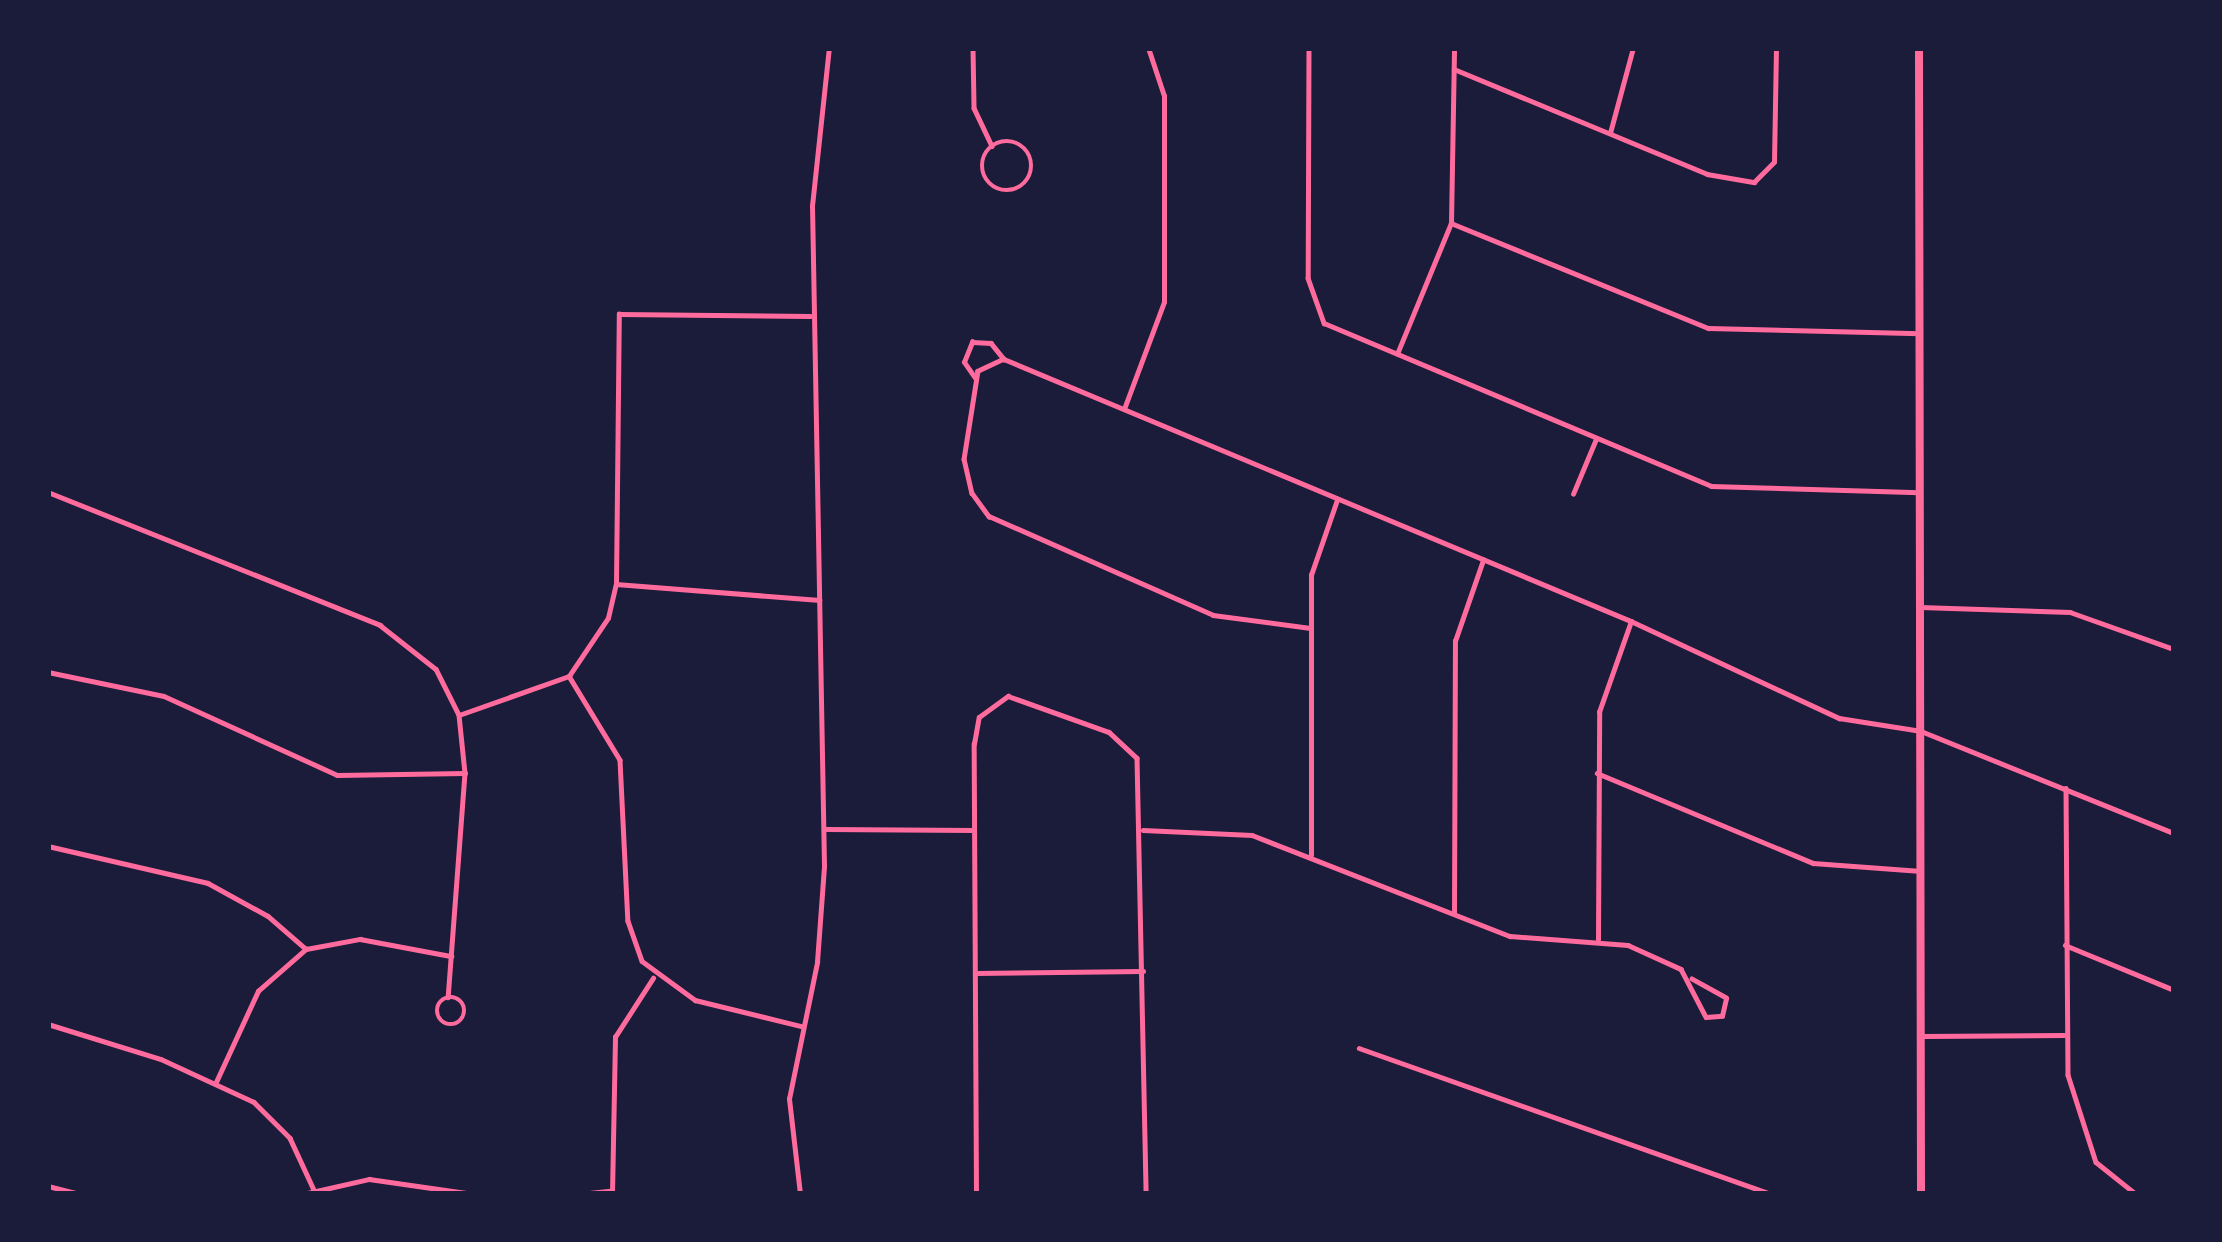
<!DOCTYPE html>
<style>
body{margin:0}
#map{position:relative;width:2222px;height:1242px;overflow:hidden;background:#1b1b3a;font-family:"Archivo Narrow",sans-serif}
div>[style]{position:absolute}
.minor>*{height:4.5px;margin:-2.25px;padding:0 2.25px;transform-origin:2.25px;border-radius:2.25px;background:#ff6b9d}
.minor>.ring{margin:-2.25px;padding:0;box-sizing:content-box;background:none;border:4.5px solid #ff6b9d;border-radius:50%}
.secondary>*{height:8px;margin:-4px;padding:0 4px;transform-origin:4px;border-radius:4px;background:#ff6b9d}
span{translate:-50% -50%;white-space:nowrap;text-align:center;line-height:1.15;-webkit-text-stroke:9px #1b1b3a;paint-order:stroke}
.frame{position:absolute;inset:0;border:51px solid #1b1b3a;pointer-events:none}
</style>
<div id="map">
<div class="minor">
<i style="left:973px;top:48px;width:60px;rotate:89deg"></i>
<i style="left:974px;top:108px;width:42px;rotate:64.7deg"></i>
<i style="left:1309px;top:48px;width:230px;rotate:90.2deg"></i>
<i style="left:1308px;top:278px;width:48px;rotate:70.4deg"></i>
<i style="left:1324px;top:323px;width:420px;rotate:22.8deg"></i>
<i style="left:1711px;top:486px;width:208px;rotate:1.7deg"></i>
<i style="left:1454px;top:69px;width:274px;rotate:22.5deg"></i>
<i style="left:1707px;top:174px;width:48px;rotate:9.7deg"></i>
<i style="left:1754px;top:182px;width:28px;rotate:-45deg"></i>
<i style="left:1774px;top:162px;width:114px;rotate:-89deg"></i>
<i style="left:1610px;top:133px;width:88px;rotate:-74.9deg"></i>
<i class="ring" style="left:982px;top:141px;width:45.5px;height:45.5px"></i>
<i style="left:1451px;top:223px;width:278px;rotate:22.2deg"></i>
<i style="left:1708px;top:328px;width:212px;rotate:1.4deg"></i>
<i style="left:1397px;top:354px;width:142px;rotate:-67.6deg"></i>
<i style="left:1451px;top:223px;width:175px;rotate:-89deg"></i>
<i style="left:1004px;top:359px;width:680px;rotate:22.68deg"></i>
<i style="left:1631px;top:621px;width:230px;rotate:25deg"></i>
<i style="left:1839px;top:718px;width:83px;rotate:9deg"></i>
<i style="left:1921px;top:731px;width:273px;rotate:22deg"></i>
<i style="left:1004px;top:359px;width:29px;rotate:155deg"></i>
<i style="left:978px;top:371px;width:89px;rotate:99deg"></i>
<i style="left:964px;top:459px;width:35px;rotate:77deg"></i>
<i style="left:972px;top:493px;width:29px;rotate:54deg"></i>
<i style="left:989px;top:516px;width:245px;rotate:23.8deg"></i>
<i style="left:1213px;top:615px;width:98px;rotate:7.6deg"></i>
<i style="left:975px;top:378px;width:19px;rotate:-125deg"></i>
<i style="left:964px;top:362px;width:22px;rotate:-68deg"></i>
<i style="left:972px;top:342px;width:19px;rotate:3deg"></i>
<i style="left:991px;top:343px;width:21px;rotate:51deg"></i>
<i style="left:1124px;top:409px;width:114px;rotate:-69.5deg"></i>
<i style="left:1164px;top:302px;width:206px;rotate:-90deg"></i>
<i style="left:1164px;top:96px;width:51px;rotate:-108.4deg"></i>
<i style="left:48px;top:492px;width:358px;rotate:21.8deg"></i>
<i style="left:380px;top:625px;width:71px;rotate:38.2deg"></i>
<i style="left:436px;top:669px;width:51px;rotate:63.4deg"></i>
<i style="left:459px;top:715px;width:58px;rotate:84.1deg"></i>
<i style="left:465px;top:773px;width:225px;rotate:94.3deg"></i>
<i style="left:1573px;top:494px;width:60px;rotate:-67.3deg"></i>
<i style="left:616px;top:584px;width:204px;rotate:4.5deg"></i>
<i style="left:1920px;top:607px;width:150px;rotate:1.9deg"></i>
<i style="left:2070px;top:612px;width:110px;rotate:19.6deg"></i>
<i style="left:48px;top:672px;width:118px;rotate:11.7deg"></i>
<i style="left:164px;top:696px;width:190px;rotate:24.5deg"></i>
<i style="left:337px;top:775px;width:128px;rotate:-0.9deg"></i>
<i style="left:569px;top:676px;width:98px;rotate:58.7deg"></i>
<i style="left:620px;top:760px;width:161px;rotate:87.2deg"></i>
<i style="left:628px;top:921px;width:42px;rotate:70.7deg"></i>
<i style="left:642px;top:961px;width:66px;rotate:36.3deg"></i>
<i style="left:695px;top:1000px;width:109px;rotate:13.8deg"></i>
<i style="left:459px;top:715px;width:117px;rotate:-19.5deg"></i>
<i style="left:569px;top:676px;width:70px;rotate:-56.1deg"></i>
<i style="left:608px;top:618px;width:35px;rotate:-77deg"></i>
<i style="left:616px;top:584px;width:270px;rotate:-89.4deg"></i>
<i style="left:619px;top:314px;width:191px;rotate:0.6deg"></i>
<i style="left:1597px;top:773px;width:234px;rotate:22.6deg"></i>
<i style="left:1813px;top:863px;width:108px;rotate:4.2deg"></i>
<i style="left:2066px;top:788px;width:287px;rotate:89.6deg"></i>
<i style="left:2068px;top:1075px;width:91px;rotate:72.2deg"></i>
<i style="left:2096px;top:1162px;width:51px;rotate:38.7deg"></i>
<i style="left:825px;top:829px;width:149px;rotate:0.4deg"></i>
<i style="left:1143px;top:830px;width:109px;rotate:2.6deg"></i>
<i style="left:1252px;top:835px;width:277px;rotate:21.4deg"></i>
<i style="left:1510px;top:936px;width:118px;rotate:4.4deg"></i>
<i style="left:1628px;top:945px;width:58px;rotate:24.4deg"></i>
<i style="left:1681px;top:969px;width:54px;rotate:62.5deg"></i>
<i style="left:1706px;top:1017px;width:16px;rotate:-4deg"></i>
<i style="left:1722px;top:1016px;width:18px;rotate:-77deg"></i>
<i style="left:1726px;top:998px;width:39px;rotate:-151deg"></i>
<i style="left:48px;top:846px;width:164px;rotate:13deg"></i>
<i style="left:208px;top:883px;width:68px;rotate:28.8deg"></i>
<i style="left:268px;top:916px;width:49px;rotate:40.9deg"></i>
<i style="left:1311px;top:855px;width:280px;rotate:-90deg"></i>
<i style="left:1311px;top:575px;width:79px;rotate:-70.9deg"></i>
<i style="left:1454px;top:914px;width:273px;rotate:-89.8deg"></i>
<i style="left:1455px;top:641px;width:86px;rotate:-70.9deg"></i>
<i style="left:1598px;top:940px;width:228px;rotate:-89.7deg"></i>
<i style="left:1599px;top:712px;width:96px;rotate:-70.6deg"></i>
<i style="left:2065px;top:945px;width:118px;rotate:22.4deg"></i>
<i style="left:975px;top:973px;width:168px;rotate:-0.7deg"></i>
<i class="ring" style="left:437px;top:997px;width:23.5px;height:23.5px"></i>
<i style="left:48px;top:1024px;width:118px;rotate:17.2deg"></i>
<i style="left:161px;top:1059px;width:102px;rotate:24.8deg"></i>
<i style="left:254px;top:1102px;width:51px;rotate:45deg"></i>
<i style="left:290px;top:1138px;width:57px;rotate:65.2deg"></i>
<i style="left:1922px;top:1036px;width:142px;rotate:-0.4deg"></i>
<i style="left:1359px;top:1048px;width:437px;rotate:19.5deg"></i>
<i style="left:216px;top:1082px;width:100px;rotate:-65.2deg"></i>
<i style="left:258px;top:991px;width:64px;rotate:-41.2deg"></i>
<i style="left:306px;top:949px;width:55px;rotate:-10.5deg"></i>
<i style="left:360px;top:939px;width:93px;rotate:10.6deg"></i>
<i style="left:48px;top:1186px;width:34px;rotate:14deg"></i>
<i style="left:303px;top:1194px;width:68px;rotate:-12.8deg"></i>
<i style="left:369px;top:1179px;width:105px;rotate:8.2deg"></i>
<i style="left:580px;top:1194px;width:30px;rotate:-6deg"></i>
<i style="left:612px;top:1194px;width:157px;rotate:-88.9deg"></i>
<i style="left:615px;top:1037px;width:70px;rotate:-57.2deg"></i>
<i style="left:800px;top:1194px;width:96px;rotate:-96.6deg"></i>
<i style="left:789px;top:1099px;width:140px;rotate:-78.4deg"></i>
<i style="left:817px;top:962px;width:96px;rotate:-85.8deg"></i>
<i style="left:824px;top:866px;width:660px;rotate:-91.04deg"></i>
<i style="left:812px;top:206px;width:159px;rotate:-83.9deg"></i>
<i style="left:976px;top:1194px;width:450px;rotate:-90.3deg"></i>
<i style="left:974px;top:744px;width:27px;rotate:-80deg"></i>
<i style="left:979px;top:717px;width:36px;rotate:-36deg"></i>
<i style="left:1008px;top:696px;width:107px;rotate:19.6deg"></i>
<i style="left:1109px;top:732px;width:38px;rotate:43deg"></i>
<i style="left:1137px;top:758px;width:436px;rotate:88.8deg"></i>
</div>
<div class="secondary">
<i style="left:1919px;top:48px;width:1146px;rotate:89.9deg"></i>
</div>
<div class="frame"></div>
</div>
